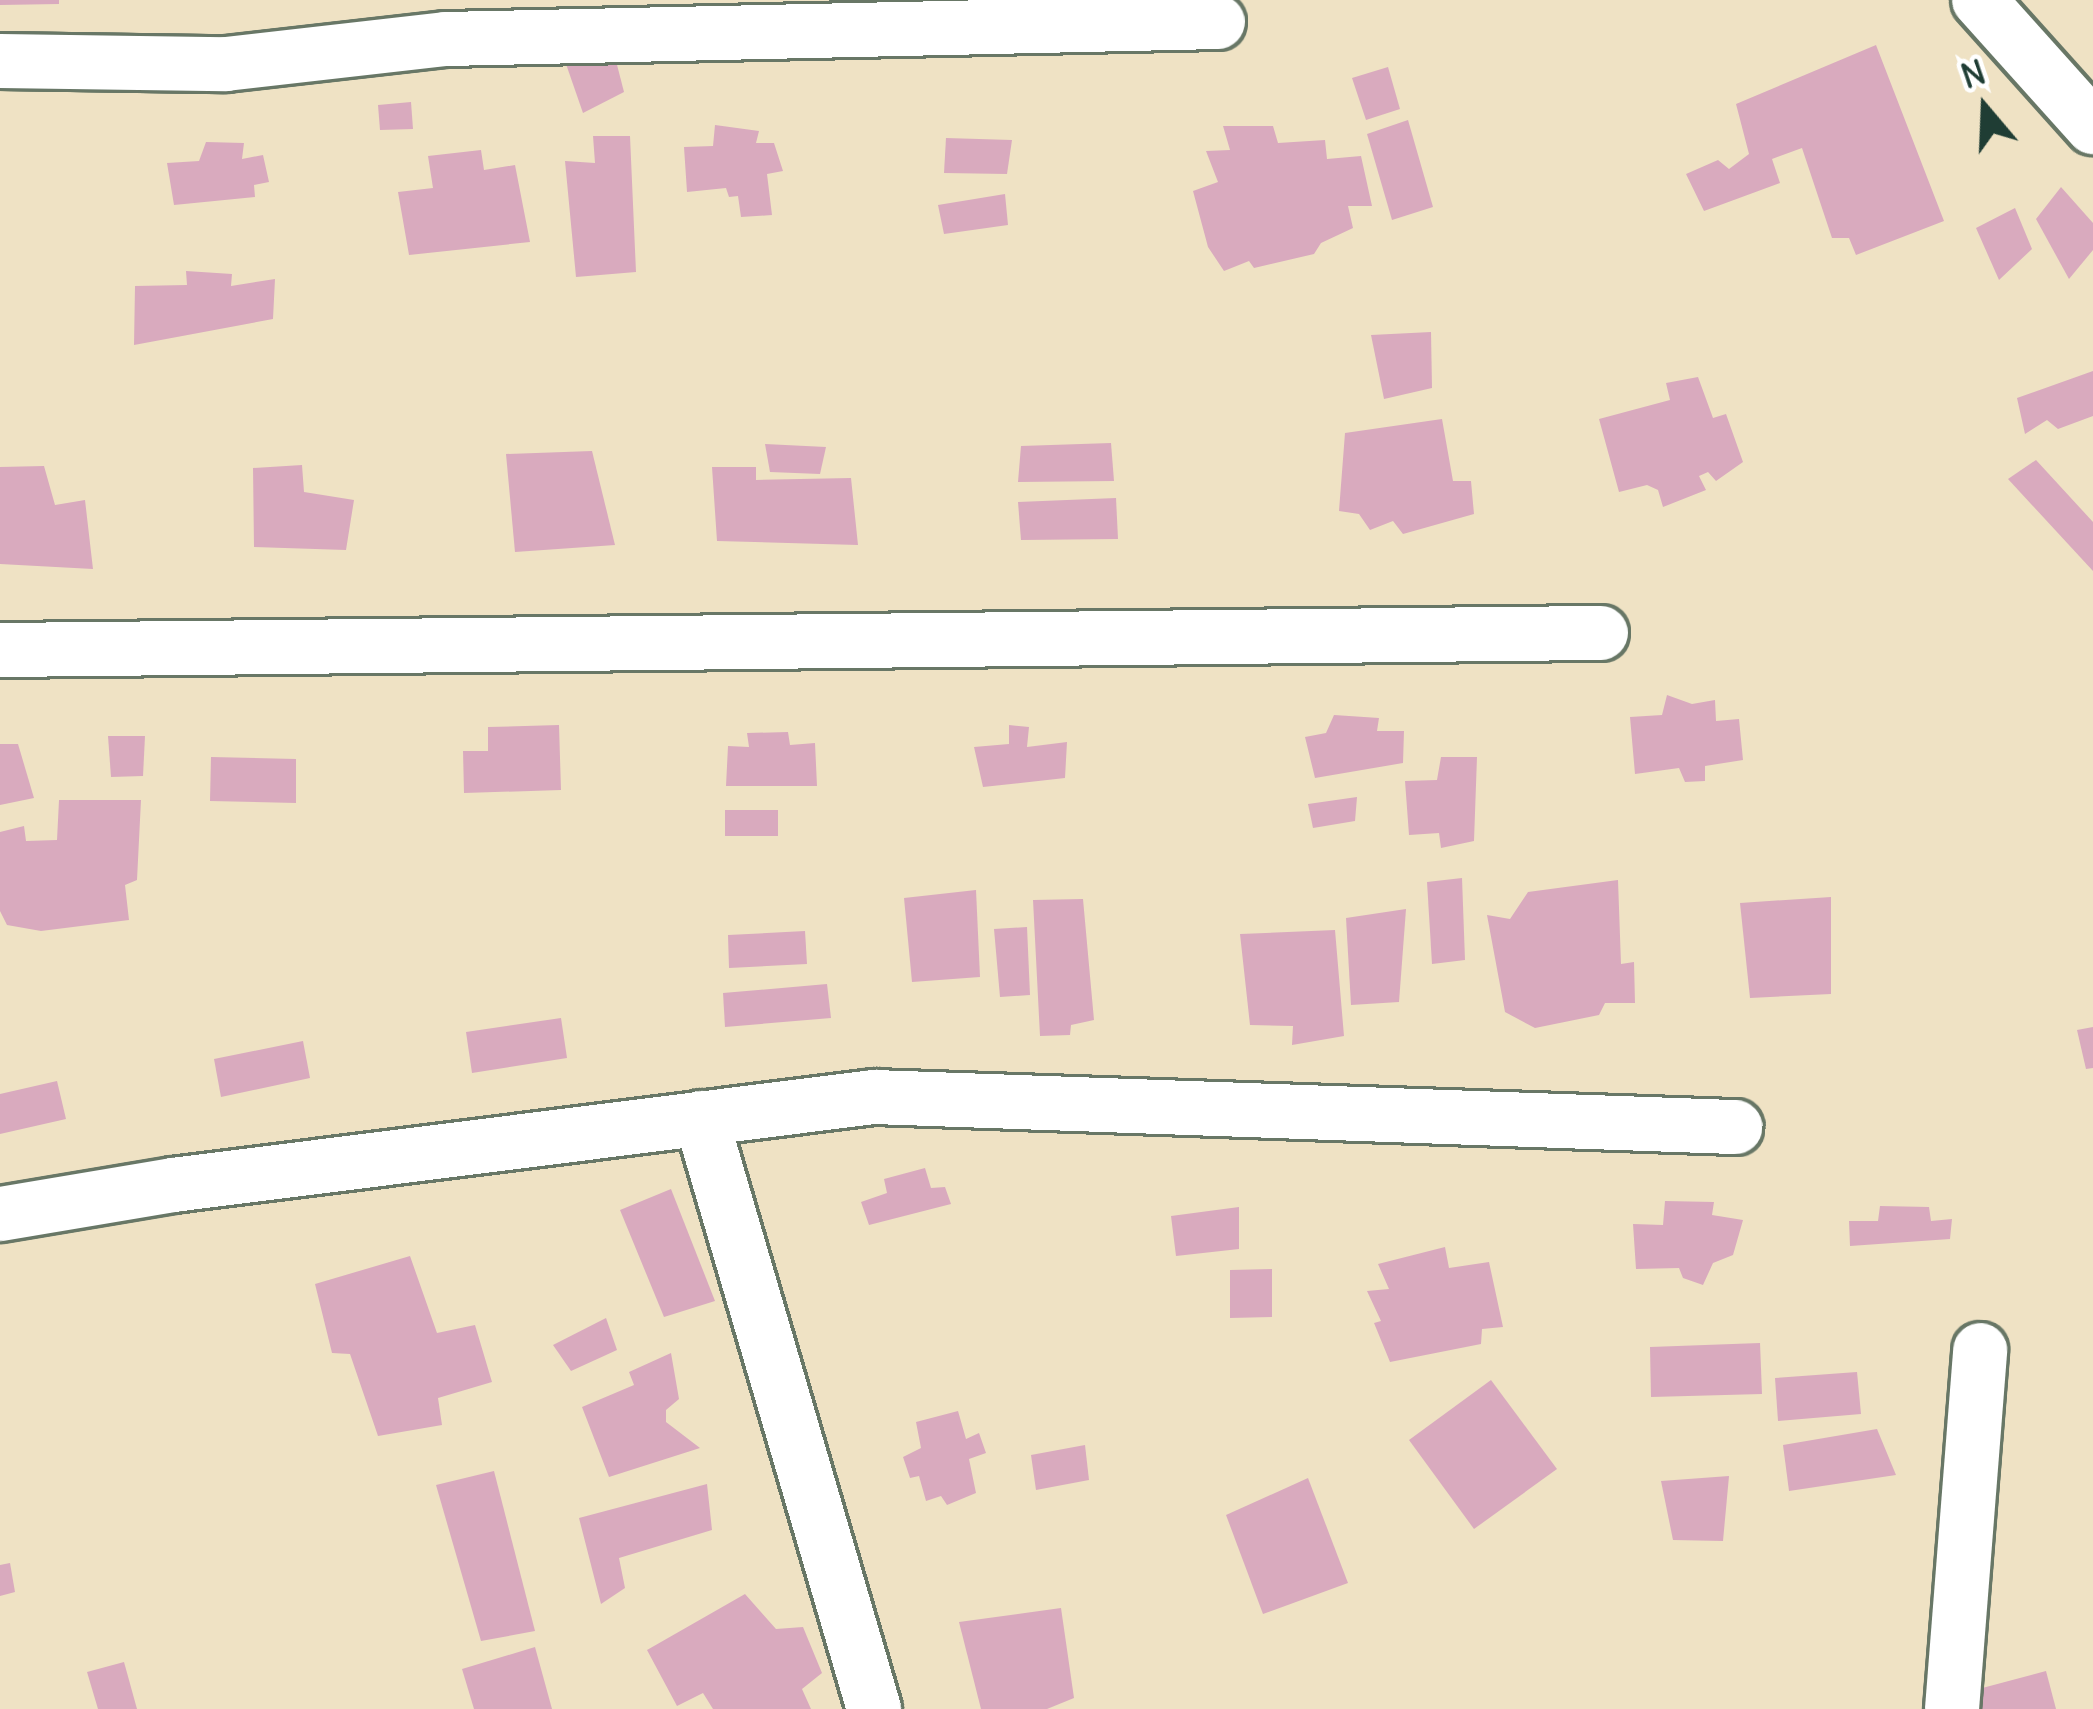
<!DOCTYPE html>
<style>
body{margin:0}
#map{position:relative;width:2093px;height:1709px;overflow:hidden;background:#efe2c4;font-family:Delius,sans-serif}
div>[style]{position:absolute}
.building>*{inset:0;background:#d9aabe}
.roads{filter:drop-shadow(3px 0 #687766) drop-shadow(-3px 0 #687766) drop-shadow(0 3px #687766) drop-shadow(0 -3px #687766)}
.minor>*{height:54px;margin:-27px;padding:0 27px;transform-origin:27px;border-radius:27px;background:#fff}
span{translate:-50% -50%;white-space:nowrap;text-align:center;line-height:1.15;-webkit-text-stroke:10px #fff;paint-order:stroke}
.north{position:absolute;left:1925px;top:48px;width:120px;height:120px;-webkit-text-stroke:9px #fff;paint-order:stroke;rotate:341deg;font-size:33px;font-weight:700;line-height:48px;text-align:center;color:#1f3d34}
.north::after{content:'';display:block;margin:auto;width:42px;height:54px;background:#1f3d34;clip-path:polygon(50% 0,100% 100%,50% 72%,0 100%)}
</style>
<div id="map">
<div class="building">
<i style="clip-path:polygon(0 0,59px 0,59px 4px,0 5px)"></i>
<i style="clip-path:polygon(1876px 45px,1944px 221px,1856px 255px,1849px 238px,1832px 238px,1802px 148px,1772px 159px,1780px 183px,1704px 211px,1686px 174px,1718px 160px,1729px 169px,1749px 154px,1736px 104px)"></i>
<i style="clip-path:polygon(615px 57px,624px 92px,583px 113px,566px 64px)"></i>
<i style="clip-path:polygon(1388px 67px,1400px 109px,1366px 120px,1352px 78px)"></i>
<i style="clip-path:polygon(411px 102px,413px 129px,380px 130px,378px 105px)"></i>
<i style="clip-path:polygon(1408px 120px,1433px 207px,1392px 220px,1367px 134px)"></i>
<i style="clip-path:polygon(715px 125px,759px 131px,756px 143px,774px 143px,783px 171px,767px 174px,772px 215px,741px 217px,738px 196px,729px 197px,726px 188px,687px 192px,684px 147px,713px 146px)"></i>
<i style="clip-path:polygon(1223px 126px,1273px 126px,1278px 143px,1325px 140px,1327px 159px,1361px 156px,1372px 206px,1348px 206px,1353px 228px,1321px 243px,1314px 254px,1254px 268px,1249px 261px,1224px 271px,1208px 247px,1193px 191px,1218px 182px,1206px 151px,1230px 150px)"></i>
<i style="clip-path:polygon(593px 136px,630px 136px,636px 272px,576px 277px,565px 161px,595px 163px)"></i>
<i style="clip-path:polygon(946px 138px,1012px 140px,1007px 174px,944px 173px)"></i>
<i style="clip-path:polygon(206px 142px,244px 143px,242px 159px,263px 155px,269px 182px,254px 185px,255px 197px,174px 205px,167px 163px,199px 161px)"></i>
<i style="clip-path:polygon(481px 150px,484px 170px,515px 165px,530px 242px,409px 255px,398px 192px,433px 188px,428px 156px)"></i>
<i style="clip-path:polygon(2061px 187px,2093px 223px,2093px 250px,2069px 279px,2036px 219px)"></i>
<i style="clip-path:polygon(1005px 194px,1008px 225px,944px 234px,938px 205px)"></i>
<i style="clip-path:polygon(2015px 208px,2032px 249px,1999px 280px,1976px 228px)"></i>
<i style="clip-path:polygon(186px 271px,232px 274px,231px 286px,275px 279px,273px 319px,134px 345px,135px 286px,187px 285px)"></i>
<i style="clip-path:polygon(1431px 332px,1432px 388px,1384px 399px,1371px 335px)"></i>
<i style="clip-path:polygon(2093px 371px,2093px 416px,2058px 429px,2047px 420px,2025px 434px,2017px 398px)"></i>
<i style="clip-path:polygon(1698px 377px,1713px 418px,1726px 414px,1743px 462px,1716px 481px,1708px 472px,1699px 476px,1706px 490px,1663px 507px,1658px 490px,1647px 485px,1619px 492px,1599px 419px,1670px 400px,1666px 383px)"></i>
<i style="clip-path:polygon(1442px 419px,1453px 481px,1471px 481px,1474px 514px,1403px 534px,1393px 521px,1370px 530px,1359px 514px,1339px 511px,1345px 433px)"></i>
<i style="clip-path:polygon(1111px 443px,1114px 481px,1018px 482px,1021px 446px)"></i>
<i style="clip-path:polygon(765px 444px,826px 447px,820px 474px,770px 472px)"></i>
<i style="clip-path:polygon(592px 451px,615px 545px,515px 552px,506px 454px)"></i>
<i style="clip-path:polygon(2036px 460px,2093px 522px,2093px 571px,2008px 479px)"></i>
<i style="clip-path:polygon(302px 465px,304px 492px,354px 500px,346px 550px,254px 547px,253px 468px)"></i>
<i style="clip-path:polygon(44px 466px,55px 505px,85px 500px,93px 569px,0 564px,0 467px)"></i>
<i style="clip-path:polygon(712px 467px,756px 467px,756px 480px,851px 478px,858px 545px,717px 541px)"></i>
<i style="clip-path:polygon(1116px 498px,1118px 539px,1021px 540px,1018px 502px)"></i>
<i style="clip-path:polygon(1667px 695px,1692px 704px,1715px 700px,1716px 721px,1739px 719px,1743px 760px,1705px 766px,1705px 781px,1685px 782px,1679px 768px,1635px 774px,1630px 717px,1662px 715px)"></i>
<i style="clip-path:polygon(1334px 715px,1379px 718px,1377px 731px,1404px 731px,1403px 763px,1315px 778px,1305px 737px,1326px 733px)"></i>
<i style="clip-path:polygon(559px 725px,561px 790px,464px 793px,463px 751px,488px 751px,488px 727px)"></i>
<i style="clip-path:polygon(1009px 725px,1029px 727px,1027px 747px,1067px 742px,1065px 778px,983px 787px,974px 747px,1009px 744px)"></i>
<i style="clip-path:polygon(788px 732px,790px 745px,815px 743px,817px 786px,726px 786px,728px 746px,749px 747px,747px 733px)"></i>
<i style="clip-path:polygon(108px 736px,145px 736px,143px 776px,111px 777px)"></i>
<i style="clip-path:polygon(0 744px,18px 744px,34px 798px,0 805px)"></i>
<i style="clip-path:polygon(211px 757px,296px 759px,296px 803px,210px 801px)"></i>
<i style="clip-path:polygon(1441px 757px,1477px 757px,1474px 841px,1441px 848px,1439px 833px,1409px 835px,1405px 781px,1437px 780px)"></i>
<i style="clip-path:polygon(1357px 797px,1355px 821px,1313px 828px,1308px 804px)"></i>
<i style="clip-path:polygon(59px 800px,141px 800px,137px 880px,125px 885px,129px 920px,41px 931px,7px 925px,0 911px,0 832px,24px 826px,26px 841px,57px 840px)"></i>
<i style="clip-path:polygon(725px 810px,778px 810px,778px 836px,725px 836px)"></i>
<i style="clip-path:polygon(1462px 878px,1465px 960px,1432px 964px,1427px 882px)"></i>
<i style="clip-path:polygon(1618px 880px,1621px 964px,1634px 962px,1635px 1003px,1605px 1003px,1599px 1015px,1535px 1028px,1505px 1012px,1487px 915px,1510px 919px,1528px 892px)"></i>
<i style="clip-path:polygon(976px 890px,980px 977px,912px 982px,904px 898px)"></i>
<i style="clip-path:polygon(1831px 897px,1831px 994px,1750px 998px,1740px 903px)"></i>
<i style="clip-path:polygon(1083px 899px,1094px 1020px,1071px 1025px,1070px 1035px,1040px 1036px,1033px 900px)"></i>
<i style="clip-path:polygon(1406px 909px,1399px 1002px,1351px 1005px,1346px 918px)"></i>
<i style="clip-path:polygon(1027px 927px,1030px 995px,1000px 997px,994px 929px)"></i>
<i style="clip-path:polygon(1335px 930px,1344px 1036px,1292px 1045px,1293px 1026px,1250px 1025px,1240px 934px)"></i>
<i style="clip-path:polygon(805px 931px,807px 964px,729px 968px,728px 935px)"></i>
<i style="clip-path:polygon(827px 984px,831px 1018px,725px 1027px,723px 993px)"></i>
<i style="clip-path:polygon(561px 1018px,567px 1058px,472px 1073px,466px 1032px)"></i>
<i style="clip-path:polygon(2093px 1027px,2093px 1068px,2086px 1069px,2077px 1030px)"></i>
<i style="clip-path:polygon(303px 1041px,310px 1078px,221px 1097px,214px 1059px)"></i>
<i style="clip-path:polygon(57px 1081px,66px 1119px,0 1134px,0 1094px)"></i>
<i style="clip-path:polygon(925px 1168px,931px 1188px,945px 1187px,951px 1204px,869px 1225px,861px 1202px,887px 1193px,884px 1179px)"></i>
<i style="clip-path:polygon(671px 1189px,715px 1301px,664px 1317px,620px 1210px)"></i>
<i style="clip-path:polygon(1665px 1201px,1714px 1202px,1712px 1215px,1743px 1220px,1733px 1255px,1713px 1263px,1703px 1285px,1683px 1278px,1679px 1268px,1636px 1269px,1633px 1224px,1663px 1225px)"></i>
<i style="clip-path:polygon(1880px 1206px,1929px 1207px,1931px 1221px,1952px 1219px,1950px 1239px,1850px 1246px,1849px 1221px,1878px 1221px)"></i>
<i style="clip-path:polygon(1239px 1207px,1239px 1249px,1176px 1256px,1171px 1216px)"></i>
<i style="clip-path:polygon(1445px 1247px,1449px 1268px,1489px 1262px,1503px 1327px,1482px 1329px,1481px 1344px,1390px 1362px,1374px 1323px,1381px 1321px,1367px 1291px,1389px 1289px,1378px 1264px)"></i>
<i style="clip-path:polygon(410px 1256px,437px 1333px,475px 1325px,492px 1382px,438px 1398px,442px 1425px,378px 1436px,350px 1354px,332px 1353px,315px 1284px)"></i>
<i style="clip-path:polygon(1272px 1269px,1272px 1317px,1230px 1318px,1230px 1270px)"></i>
<i style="clip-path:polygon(606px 1318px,617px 1350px,571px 1371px,553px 1345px)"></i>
<i style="clip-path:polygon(1760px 1343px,1762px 1394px,1651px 1397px,1650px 1347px)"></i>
<i style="clip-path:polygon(671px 1353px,679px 1399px,666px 1410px,666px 1422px,700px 1448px,609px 1477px,582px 1407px,634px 1385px,629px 1372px)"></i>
<i style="clip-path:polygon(1857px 1372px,1861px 1414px,1778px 1421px,1775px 1378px)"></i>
<i style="clip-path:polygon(1491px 1380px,1557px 1469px,1474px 1529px,1409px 1440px)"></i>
<i style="clip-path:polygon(958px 1411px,966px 1439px,979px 1433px,986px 1453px,969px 1459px,976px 1493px,947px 1505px,941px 1496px,926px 1501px,919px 1476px,910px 1478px,903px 1457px,921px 1448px,916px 1422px)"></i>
<i style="clip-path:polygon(1877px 1429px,1896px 1475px,1789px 1491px,1783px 1445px)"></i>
<i style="clip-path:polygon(1085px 1445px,1089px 1480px,1036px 1490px,1031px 1455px)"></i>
<i style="clip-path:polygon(494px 1471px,535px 1631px,481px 1641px,436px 1485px)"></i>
<i style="clip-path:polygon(1729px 1476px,1723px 1541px,1673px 1540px,1661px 1481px)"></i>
<i style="clip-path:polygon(1308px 1478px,1348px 1583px,1263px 1614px,1226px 1515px)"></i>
<i style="clip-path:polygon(707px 1484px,712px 1530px,619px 1558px,625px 1588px,601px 1604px,579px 1518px)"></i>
<i style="clip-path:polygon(10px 1563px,15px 1592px,0 1596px,0 1565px)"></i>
<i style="clip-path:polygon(745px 1594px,776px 1629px,803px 1627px,822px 1673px,802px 1689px,811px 1709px,713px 1709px,703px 1693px,677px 1706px,647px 1650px)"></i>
<i style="clip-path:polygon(1061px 1608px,1074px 1698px,1047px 1709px,981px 1709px,959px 1622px)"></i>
<i style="clip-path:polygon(535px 1647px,552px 1709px,474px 1709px,462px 1669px)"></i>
<i style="clip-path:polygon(124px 1662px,137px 1709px,98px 1709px,87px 1672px)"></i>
<i style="clip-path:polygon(2046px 1671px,2056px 1709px,1960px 1709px,1956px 1695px)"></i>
</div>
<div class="roads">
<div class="minor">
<i style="left:1979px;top:0;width:171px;rotate:48.1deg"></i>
<i style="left:0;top:61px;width:226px;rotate:0.8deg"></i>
<i style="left:226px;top:64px;width:221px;rotate:-6.5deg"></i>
<i style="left:446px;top:39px;width:772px;rotate:-1.26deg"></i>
<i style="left:0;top:650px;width:1601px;rotate:-0.61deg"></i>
<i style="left:701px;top:1118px;width:616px;rotate:73.68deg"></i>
<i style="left:0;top:1214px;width:175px;rotate:-9.5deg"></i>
<i style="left:173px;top:1185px;width:707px;rotate:-7.16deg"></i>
<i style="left:874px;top:1097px;width:862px;rotate:2deg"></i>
<i style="left:1952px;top:1709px;width:360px;rotate:-85.5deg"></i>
</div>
</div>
<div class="north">N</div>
</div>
